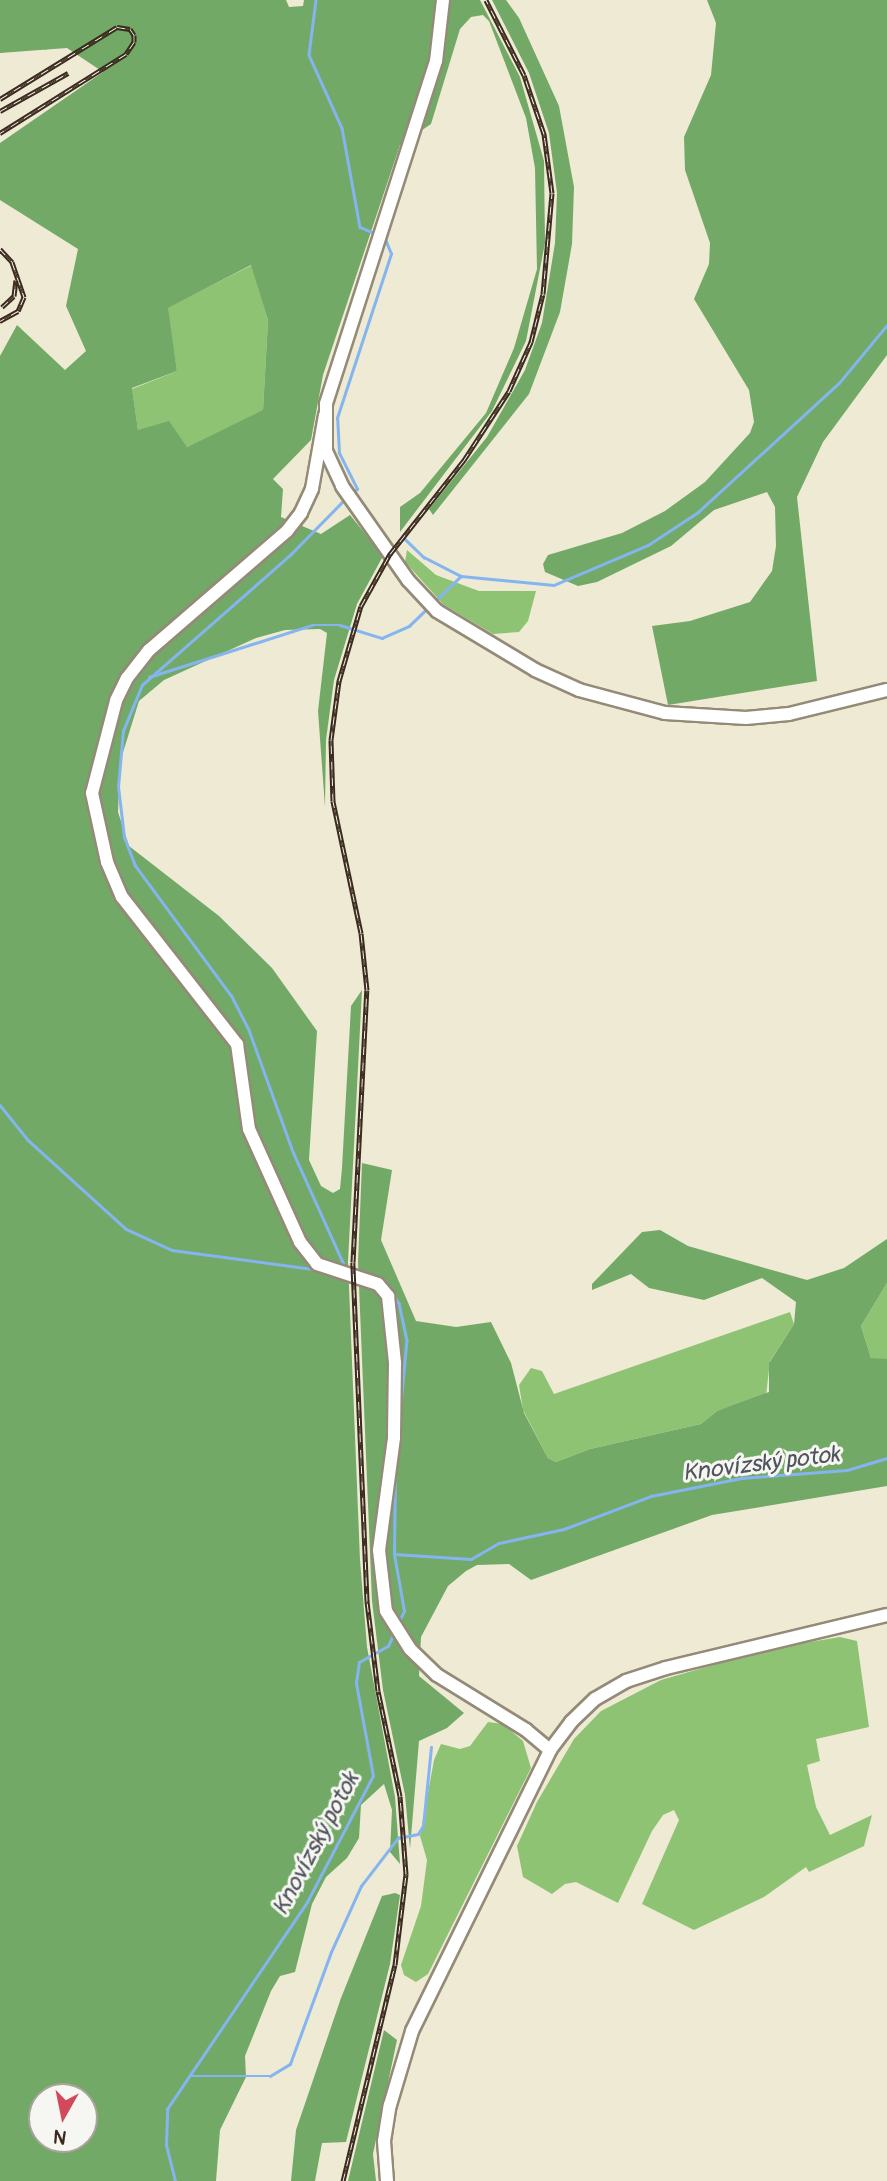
<!DOCTYPE html>
<meta charset="utf-8">
<style>
body{margin:0}
#map{position:relative;width:887px;height:2181px;overflow:hidden;background:#eeead3;font-family:Pangolin,sans-serif}
div>[style]{position:absolute}
.green>*{inset:0;background:#8fc374}
.forest>*{inset:0;background:#73a966}
.stream>*{height:2.5px;margin:-1.25px;padding:0 1.25px;transform-origin:1.25px;border-radius:1.25px;background:#85b5f0}
.roads{filter:drop-shadow(2px 0 #948a78) drop-shadow(-2px 0 #948a78) drop-shadow(0 2px #948a78) drop-shadow(0 -2px #948a78)}
.minor>*{height:12px;margin:-6px;padding:0 6px;transform-origin:6px;border-radius:6px;background:#fff}
.rail>*{height:5px;margin-top:-2.5px;transform-origin:0;background:repeating-linear-gradient(90deg,#f6f6f2 0 8px,#3b2a1e 0 16px);box-sizing:border-box;border-block:2px solid #3b2a1e}
span{translate:-50% -50%;white-space:nowrap;text-align:center;line-height:1.15;-webkit-text-stroke:6px #f6f6f2;paint-order:stroke}
.water-label{font-size:23px;color:#51545d;font-style:italic}
.north{position:absolute;left:28px;top:2083px;width:70px;height:70px;box-sizing:border-box;background:#f6f6f2;border:2px solid #aba49d;border-radius:50%;rotate:189deg;font-size:19px;font-weight:700;line-height:28px;text-align:center;color:#3b2a1e}
.north::after{content:'';display:block;margin:auto;width:24px;height:32px;background:#d1495b;clip-path:polygon(50% 0,100% 100%,50% 72%,0 100%)}
</style>
<div id="map">
<div class="green">
<i style="clip-path:polygon(252px 265px,268px 320px,263px 411px,187px 447px,138px 430px,132px 389px,177px 371px,167px 308px)"></i>
<i style="clip-path:polygon(407px 550px,436px 575px,479px 591px,536px 591px,528px 621px,519px 632px,493px 634px,444px 605px,405px 562px)"></i>
<i style="clip-path:polygon(887px 1283px,887px 1359px,884px 1362px,871px 1358px,861px 1326px)"></i>
<i style="clip-path:polygon(790px 1312px,794px 1324px,770px 1361px,766px 1396px,717px 1411px,701px 1424px,590px 1449px,556px 1462px,548px 1458px,523px 1410px,519px 1385px,531px 1368px,542px 1371px,554px 1394px)"></i>
<i style="clip-path:polygon(840px 1637px,857px 1641px,869px 1727px,816px 1739px,820px 1761px,807px 1765px,816px 1807px,830px 1835px,872px 1815px,864px 1846px,809px 1872px,806px 1867px,764px 1897px,694px 1930px,642px 1904px,679px 1820px,674px 1810px,663px 1815px,652px 1831px,618px 1903px,576px 1882px,565px 1884px,552px 1894px,523px 1877px,517px 1846px,537px 1802px,574px 1739px,601px 1711px,661px 1680px,768px 1649px)"></i>
<i style="clip-path:polygon(488px 1722px,503px 1724px,523px 1741px,531px 1768px,428px 1974px,416px 1982px,404px 1975px,401px 1965px,421px 1906px,427px 1860px,420px 1836px,434px 1760px,441px 1744px,460px 1749px,470px 1746px)"></i>
</div>
<div class="forest">
<i style="clip-path:polygon(evenodd,0 0,286px 0,289px 7px,303px 6px,304px 0,480px 0,520px 77px,544px 161px,545px 243px,526px 341px,492px 411px,400px 532px,400px 507px,420px 493px,486px 413px,514px 348px,537px 269px,535px 168px,526px 118px,489px 21px,483px 15px,471px 17px,460px 29px,431px 124px,400px 145px,323px 375px,311px 440px,273px 479px,283px 489px,281px 517px,321px 534px,350px 515px,383px 556px,357px 604px,334px 680px,326px 740px,325px 807px,318px 711px,327px 633px,320px 629px,285px 630px,256px 638px,164px 680px,139px 701px,120px 762px,118px 812px,129px 846px,219px 916px,272px 968px,317px 1031px,309px 1160px,321px 1186px,333px 1193px,340px 1189px,342px 1168px,351px 1006px,362px 990px,348px 1262px,360px 1560px,367px 1647px,395px 1797px,400px 1864px,390px 1852px,392px 1810px,384px 1784px,361px 1805px,359px 1838px,347px 1858px,326px 1877px,312px 1904px,295px 1972px,280px 1976px,271px 1991px,245px 2056px,246px 2077px,220px 2130px,216px 2181px,0 2181px,0 356px,17px 325px,65px 370px,86px 351px,66px 306px,78px 249px,0 200px,0 143px,103px 72px,67px 48px,0 53px,0 0,251px 265px,268px 320px,263px 410px,187px 447px,169px 421px,138px 430px,132px 388px,177px 371px,168px 308px,251px 265px,0 0,42px 2097px,84px 2097px,84px 2139px,42px 2139px,42px 2097px)"></i>
<i style="clip-path:polygon(492px 0,506px 0,519px 18px,559px 106px,574px 187px,572px 244px,560px 312px,529px 394px,433px 515px,429px 509px,487px 437px,525px 370px,542px 323px,555px 243px,557px 193px,549px 133px,529px 73px)"></i>
<i style="clip-path:polygon(707px 0,887px 0,887px 355px,823px 442px,797px 497px,817px 681px,668px 705px,652px 626px,690px 621px,750px 602px,772px 571px,776px 546px,775px 507px,767px 492px,714px 510px,671px 546px,597px 582px,578px 586px,545px 572px,543px 564px,548px 555px,622px 533px,665px 511px,705px 482px,750px 433px,754px 422px,749px 390px,694px 299px,709px 264px,710px 243px,685px 170px,684px 137px,711px 75px,716px 23px)"></i>
<i style="clip-path:polygon(362px 1163px,392px 1170px,381px 1240px,416px 1321px,456px 1327px,491px 1322px,511px 1363px,524px 1413px,548px 1458px,556px 1462px,590px 1449px,701px 1424px,717px 1411px,769px 1392px,769px 1363px,794px 1324px,796px 1302px,762px 1278px,704px 1300px,649px 1288px,631px 1274px,592px 1290px,592px 1284px,642px 1232px,660px 1230px,688px 1246px,807px 1280px,844px 1268px,887px 1239px,887px 1283px,861px 1326px,871px 1358px,887px 1359px,887px 1486px,712px 1515px,531px 1580px,509px 1564px,477px 1565px,466px 1571px,448px 1586px,421px 1637px,419px 1676px,464px 1713px,447px 1728px,419px 1741px,410px 1849px,405px 1795px,383px 1690px,372px 1601px,358px 1262px)"></i>
<i style="clip-path:polygon(395px 1893px,400px 1895px,390px 1964px,346px 2142px,322px 2143px,315px 2181px,291px 2181px,296px 2130px,341px 1998px,382px 1896px)"></i>
<i style="clip-path:polygon(384px 2030px,397px 2040px,373px 2154px,376px 2181px,348px 2181px)"></i>
</div>
<div class="stream">
<i style="left:316px;top:0;width:55px;rotate:97.3deg"></i>
<i style="left:309px;top:55px;width:80px;rotate:65.7deg"></i>
<i style="left:342px;top:128px;width:101px;rotate:79.7deg"></i>
<i style="left:360px;top:227px;width:15px;rotate:23deg"></i>
<i style="left:353px;top:492px;width:5px;rotate:-37deg"></i>
<i style="left:357px;top:489px;width:40px;rotate:-116.6deg"></i>
<i style="left:339px;top:453px;width:35px;rotate:-93deg"></i>
<i style="left:337px;top:418px;width:173px;rotate:-71.8deg"></i>
<i style="left:391px;top:254px;width:18px;rotate:-112deg"></i>
<i style="left:404px;top:538px;width:28px;rotate:44deg"></i>
<i style="left:424px;top:557px;width:42px;rotate:27.2deg"></i>
<i style="left:434px;top:602px;width:37px;rotate:-44deg"></i>
<i style="left:461px;top:576px;width:93px;rotate:5.5deg"></i>
<i style="left:554px;top:585px;width:102px;rotate:-23.1deg"></i>
<i style="left:648px;top:545px;width:60px;rotate:-33.4deg"></i>
<i style="left:698px;top:512px;width:191px;rotate:-42.5deg"></i>
<i style="left:839px;top:383px;width:75px;rotate:-50.4deg"></i>
<i style="left:149px;top:677px;width:171px;rotate:-17.7deg"></i>
<i style="left:312px;top:625px;width:28px"></i>
<i style="left:340px;top:625px;width:44px;rotate:17.2deg"></i>
<i style="left:382px;top:638px;width:30px;rotate:-24deg"></i>
<i style="left:409px;top:626px;width:28px;rotate:-44deg"></i>
<i style="left:0;top:1105px;width:45px;rotate:51.3deg"></i>
<i style="left:28px;top:1140px;width:132px;rotate:42.2deg"></i>
<i style="left:126px;top:1229px;width:51px;rotate:24.5deg"></i>
<i style="left:172px;top:1250px;width:149px;rotate:7.7deg"></i>
<i style="left:345px;top:1268px;width:126px;rotate:-114.3deg"></i>
<i style="left:293px;top:1153px;width:132px;rotate:-109.9deg"></i>
<i style="left:248px;top:1029px;width:37px;rotate:-117deg"></i>
<i style="left:231px;top:996px;width:162px;rotate:-126.4deg"></i>
<i style="left:135px;top:866px;width:31px;rotate:-111deg"></i>
<i style="left:124px;top:837px;width:50px;rotate:-96.8deg"></i>
<i style="left:118px;top:787px;width:56px;rotate:-84.9deg"></i>
<i style="left:123px;top:731px;width:50px;rotate:-67.6deg"></i>
<i style="left:142px;top:685px;width:198px;rotate:-41.3deg"></i>
<i style="left:291px;top:554px;width:77px;rotate:-45.5deg"></i>
<i style="left:365px;top:1273px;width:22px;rotate:22deg"></i>
<i style="left:385px;top:1281px;width:26px;rotate:58deg"></i>
<i style="left:399px;top:1303px;width:38px;rotate:78deg"></i>
<i style="left:407px;top:1340px;width:75px;rotate:95.3deg"></i>
<i style="left:394px;top:1554px;width:80px;rotate:-89.3deg"></i>
<i style="left:398px;top:1623px;width:13px;rotate:-63deg"></i>
<i style="left:404px;top:1611px;width:58px;rotate:-100deg"></i>
<i style="left:394px;top:1554px;width:77px;rotate:3.7deg"></i>
<i style="left:471px;top:1559px;width:32px;rotate:-30deg"></i>
<i style="left:499px;top:1543px;width:66px;rotate:-12.2deg"></i>
<i style="left:564px;top:1529px;width:93px;rotate:-20.8deg"></i>
<i style="left:651px;top:1496px;width:93px;rotate:-11.2deg"></i>
<i style="left:742px;top:1478px;width:105px;rotate:-4.4deg"></i>
<i style="left:847px;top:1470px;width:42px;rotate:-16.7deg"></i>
<i style="left:190px;top:2076px;width:80px"></i>
<i style="left:270px;top:2076px;width:23px;rotate:-31deg"></i>
<i style="left:290px;top:2064px;width:119px;rotate:-69.9deg"></i>
<i style="left:331px;top:1952px;width:72px;rotate:-65.6deg"></i>
<i style="left:361px;top:1886px;width:61px;rotate:-52.4deg"></i>
<i style="left:398px;top:1838px;width:20px;rotate:-11deg"></i>
<i style="left:418px;top:1834px;width:9px;rotate:-58deg"></i>
<i style="left:423px;top:1826px;width:79px;rotate:-84.2deg"></i>
<i style="left:175px;top:2181px;width:37px;rotate:-104deg"></i>
<i style="left:166px;top:2145px;width:36px;rotate:-88deg"></i>
<i style="left:167px;top:2109px;width:250px;rotate:-55.9deg"></i>
<i style="left:307px;top:1902px;width:142px;rotate:-62.4deg"></i>
<i style="left:373px;top:1776px;width:95px;rotate:-100.4deg"></i>
<i style="left:356px;top:1683px;width:21px;rotate:-82deg"></i>
<i style="left:359px;top:1662px;width:33px;rotate:-29deg"></i>
<i style="left:388px;top:1646px;width:14px;rotate:-65deg"></i>
</div>
<div class="roads">
<div class="minor">
<i style="left:443px;top:0;width:61px;rotate:96.5deg"></i>
<i style="left:436px;top:61px;width:360px;rotate:107.8deg"></i>
<i style="left:326px;top:404px;width:47px;rotate:90deg"></i>
<i style="left:326px;top:451px;width:38px;rotate:65deg"></i>
<i style="left:342px;top:486px;width:115px;rotate:54.9deg"></i>
<i style="left:408px;top:580px;width:42px;rotate:46.9deg"></i>
<i style="left:437px;top:611px;width:114px;rotate:31deg"></i>
<i style="left:535px;top:670px;width:48px;rotate:24.4deg"></i>
<i style="left:579px;top:690px;width:89px;rotate:15deg"></i>
<i style="left:665px;top:713px;width:81px;rotate:3.5deg"></i>
<i style="left:746px;top:718px;width:43px;rotate:-5.3deg"></i>
<i style="left:789px;top:714px;width:101px;rotate:-13.8deg"></i>
<i style="left:325px;top:415px;width:75px;rotate:100deg"></i>
<i style="left:312px;top:489px;width:26px;rotate:115deg"></i>
<i style="left:301px;top:513px;width:23px;rotate:128deg"></i>
<i style="left:287px;top:531px;width:182px;rotate:139.2deg"></i>
<i style="left:149px;top:650px;width:36px;rotate:128deg"></i>
<i style="left:127px;top:678px;width:25px;rotate:116deg"></i>
<i style="left:116px;top:701px;width:95px;rotate:104.6deg"></i>
<i style="left:92px;top:793px;width:71px;rotate:77.7deg"></i>
<i style="left:107px;top:862px;width:38px;rotate:67deg"></i>
<i style="left:122px;top:897px;width:187px;rotate:52deg"></i>
<i style="left:237px;top:1044px;width:86px;rotate:82deg"></i>
<i style="left:249px;top:1129px;width:124px;rotate:65.7deg"></i>
<i style="left:300px;top:1242px;width:28px;rotate:52deg"></i>
<i style="left:317px;top:1264px;width:64px;rotate:18.2deg"></i>
<i style="left:378px;top:1284px;width:16px;rotate:50deg"></i>
<i style="left:388px;top:1296px;width:67px;rotate:84deg"></i>
<i style="left:395px;top:1363px;width:75px;rotate:90.8deg"></i>
<i style="left:394px;top:1438px;width:113px;rotate:97.6deg"></i>
<i style="left:379px;top:1550px;width:61px;rotate:83.5deg"></i>
<i style="left:386px;top:1611px;width:45px;rotate:57.7deg"></i>
<i style="left:410px;top:1649px;width:37px;rotate:44deg"></i>
<i style="left:437px;top:1675px;width:105px;rotate:31.7deg"></i>
<i style="left:526px;top:1730px;width:31px;rotate:40deg"></i>
<i style="left:387px;top:2181px;width:40px;rotate:-94.3deg"></i>
<i style="left:384px;top:2141px;width:36px;rotate:-81deg"></i>
<i style="left:390px;top:2105px;width:77px;rotate:-73.4deg"></i>
<i style="left:412px;top:2031px;width:313px;rotate:-63.8deg"></i>
<i style="left:550px;top:1750px;width:35px;rotate:-53deg"></i>
<i style="left:571px;top:1722px;width:33px;rotate:-44deg"></i>
<i style="left:595px;top:1699px;width:36px;rotate:-30deg"></i>
<i style="left:626px;top:1681px;width:42px;rotate:-18deg"></i>
<i style="left:666px;top:1668px;width:227px;rotate:-13.5deg"></i>
</div>
</div>
<div class="rail">
<i style="left:0;top:99px;width:137px;rotate:-31.6deg"></i>
<i style="left:117px;top:27px;width:13px;rotate:9deg"></i>
<i style="left:130px;top:29px;width:7px;rotate:56deg"></i>
<i style="left:134px;top:35px;width:7px;rotate:90deg"></i>
<i style="left:134px;top:42px;width:14px;rotate:124deg"></i>
<i style="left:126px;top:54px;width:149px;rotate:147.9deg"></i>
<i style="left:0;top:111px;width:78px;rotate:-29.2deg"></i>
<i style="left:0;top:249px;width:18px;rotate:47deg"></i>
<i style="left:12px;top:262px;width:37px;rotate:71deg"></i>
<i style="left:24px;top:297px;width:15px;rotate:113deg"></i>
<i style="left:18px;top:311px;width:21px;rotate:151deg"></i>
<i style="left:2px;top:307px;width:16px;rotate:-43deg"></i>
<i style="left:14px;top:296px;width:16px;rotate:-83deg"></i>
<i style="left:343px;top:2181px;width:222px;rotate:-76.5deg"></i>
<i style="left:395px;top:1965px;width:92px;rotate:-83.1deg"></i>
<i style="left:406px;top:1874px;width:78px;rotate:-94.4deg"></i>
<i style="left:400px;top:1796px;width:107px;rotate:-101.8deg"></i>
<i style="left:378px;top:1691px;width:91px;rotate:-97deg"></i>
<i style="left:367px;top:1601px;width:339px;rotate:-92.4deg"></i>
<i style="left:353px;top:1262px;width:272px;rotate:-87.1deg"></i>
<i style="left:367px;top:990px;width:57px;rotate:-96deg"></i>
<i style="left:361px;top:933px;width:135px;rotate:-102deg"></i>
<i style="left:333px;top:801px;width:61px;rotate:-91.9deg"></i>
<i style="left:331px;top:740px;width:60px;rotate:-82.3deg"></i>
<i style="left:339px;top:681px;width:78px;rotate:-73.7deg"></i>
<i style="left:361px;top:606px;width:60px;rotate:-60.9deg"></i>
<i style="left:390px;top:554px;width:120px;rotate:-51.8deg"></i>
<i style="left:464px;top:460px;width:82px;rotate:-56.9deg"></i>
<i style="left:509px;top:391px;width:54px;rotate:-65.8deg"></i>
<i style="left:531px;top:342px;width:49px;rotate:-76deg"></i>
<i style="left:543px;top:294px;width:101px;rotate:-84.9deg"></i>
<i style="left:552px;top:193px;width:60px;rotate:-97.7deg"></i>
<i style="left:544px;top:134px;width:62px;rotate:-108.7deg"></i>
<i style="left:524px;top:75px;width:84px;rotate:-116.9deg"></i>
</div>
<div class="water-label">
<span style="left:761px;top:1464px;rotate:-7deg">Knovízský potok</span>
<span style="left:316px;top:1844px;rotate:-62deg">Knovízský potok</span>
</div>
<div class="north">N</div>
</div>
